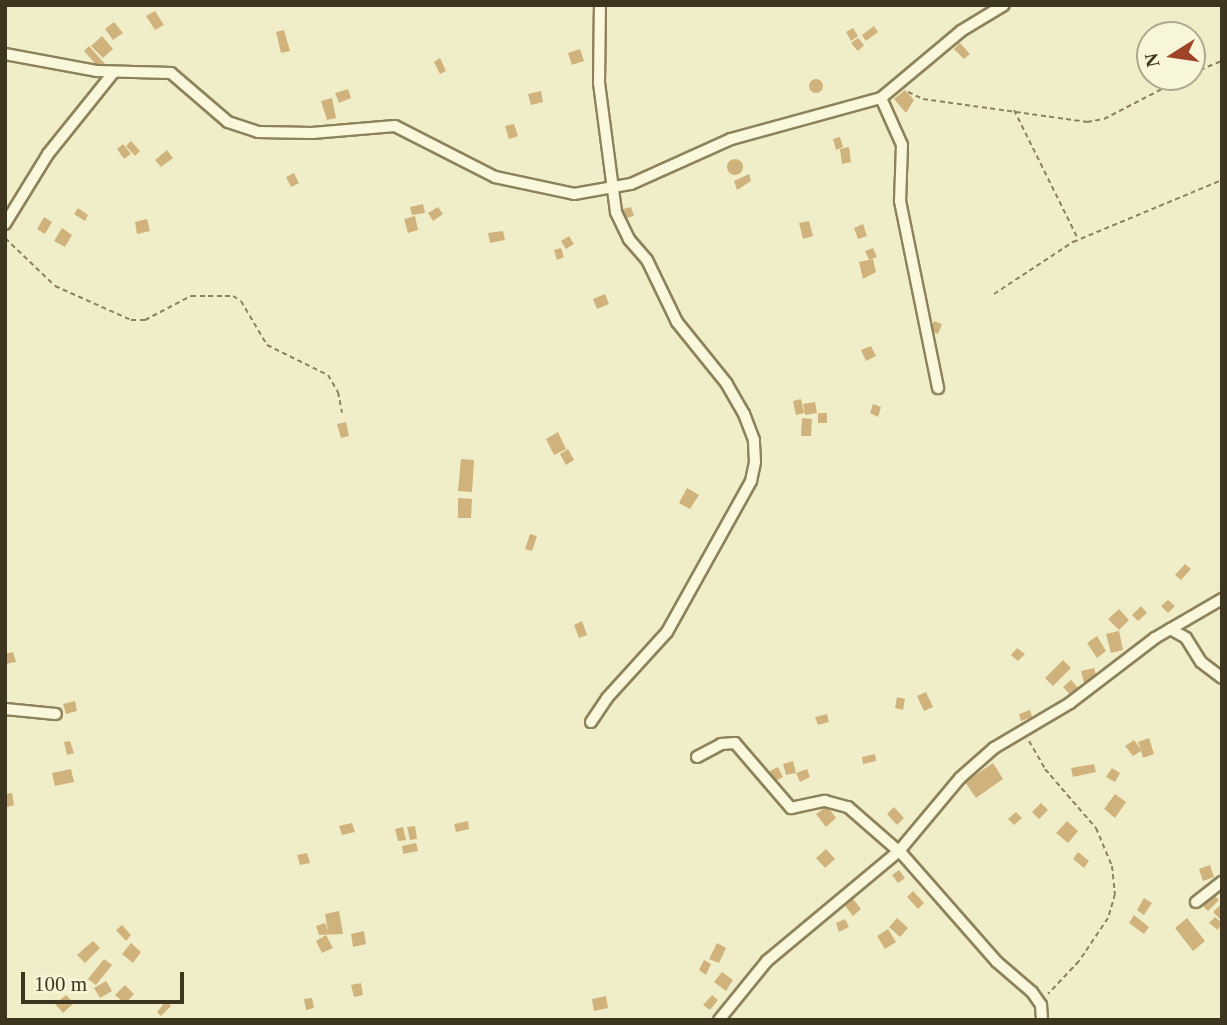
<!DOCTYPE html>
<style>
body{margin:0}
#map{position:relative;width:1227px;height:1025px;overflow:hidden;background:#f0eec8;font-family:"Times New Roman",serif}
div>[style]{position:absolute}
.building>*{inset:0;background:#d0b37c}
.round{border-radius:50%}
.path>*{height:2px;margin-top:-1px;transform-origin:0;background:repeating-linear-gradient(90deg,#8e825b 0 5px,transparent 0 8.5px)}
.roads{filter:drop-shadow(2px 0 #8e825b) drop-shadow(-2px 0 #8e825b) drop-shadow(0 2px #8e825b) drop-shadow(0 -2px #8e825b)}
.street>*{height:10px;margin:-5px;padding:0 5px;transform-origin:5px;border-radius:5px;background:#faf8dc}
span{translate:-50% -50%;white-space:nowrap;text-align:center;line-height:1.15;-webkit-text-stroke:6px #f7f6d8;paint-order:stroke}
.frame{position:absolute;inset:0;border:7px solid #3d3520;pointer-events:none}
.north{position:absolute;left:1136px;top:21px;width:70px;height:70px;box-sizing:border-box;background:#f7f6d8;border:2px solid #ada98e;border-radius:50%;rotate:258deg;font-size:19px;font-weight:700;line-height:28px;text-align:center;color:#3d3520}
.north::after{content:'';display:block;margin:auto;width:24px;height:32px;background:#9f4429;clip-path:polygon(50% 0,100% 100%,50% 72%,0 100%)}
.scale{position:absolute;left:21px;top:972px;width:163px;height:32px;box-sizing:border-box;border:4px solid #3d3520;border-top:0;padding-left:9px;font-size:21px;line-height:24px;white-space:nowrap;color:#3d3520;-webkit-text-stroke:5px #f7f6d8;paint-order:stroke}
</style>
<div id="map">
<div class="building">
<i style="clip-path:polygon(155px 11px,164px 25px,155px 30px,146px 16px)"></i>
<i style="clip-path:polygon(114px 22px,123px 33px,113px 40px,105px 29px)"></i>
<i style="clip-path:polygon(874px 26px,878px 32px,866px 41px,862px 35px)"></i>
<i style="clip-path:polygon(853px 28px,858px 36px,851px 41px,846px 32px)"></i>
<i style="clip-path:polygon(284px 30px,290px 51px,281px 53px,276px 32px)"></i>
<i style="clip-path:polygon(102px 36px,113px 49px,103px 58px,91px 46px)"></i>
<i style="clip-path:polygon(858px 38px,864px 45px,858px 51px,851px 43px)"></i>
<i style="clip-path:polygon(960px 43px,970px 54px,964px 59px,954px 49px)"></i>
<i style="clip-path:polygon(89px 46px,105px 64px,100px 69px,84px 51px)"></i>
<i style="clip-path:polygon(580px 49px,584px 61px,572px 65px,568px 53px)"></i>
<i style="clip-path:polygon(440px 58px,446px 71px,440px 74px,434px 62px)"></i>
<i class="round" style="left:809px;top:79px;width:14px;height:14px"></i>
<i style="clip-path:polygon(348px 89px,351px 98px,339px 103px,335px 93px)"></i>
<i style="clip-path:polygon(905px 90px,914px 100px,906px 113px,894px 99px)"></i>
<i style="clip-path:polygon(541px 91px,543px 102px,531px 105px,528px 94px)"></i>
<i style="clip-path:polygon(332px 98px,336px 118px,327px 120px,321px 101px)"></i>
<i style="clip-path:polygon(514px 124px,518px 136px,509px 139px,505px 126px)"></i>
<i style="clip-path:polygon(840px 137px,843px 147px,836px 150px,833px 139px)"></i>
<i style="clip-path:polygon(131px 141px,140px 151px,135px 156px,126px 146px)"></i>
<i style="clip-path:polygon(123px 144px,131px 154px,124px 159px,117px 149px)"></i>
<i style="clip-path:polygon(849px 147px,851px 162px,842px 164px,840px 149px)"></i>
<i style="clip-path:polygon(167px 150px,173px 158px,161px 167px,155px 160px)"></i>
<i class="round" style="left:727px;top:159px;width:16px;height:16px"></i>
<i style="clip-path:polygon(294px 173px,299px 183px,291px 187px,286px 177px)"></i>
<i style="clip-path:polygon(749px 174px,751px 181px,737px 190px,734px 181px)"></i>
<i style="clip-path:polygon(423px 204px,425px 213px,412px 215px,410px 207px)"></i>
<i style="clip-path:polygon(438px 207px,443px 214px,433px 221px,428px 213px)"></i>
<i style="clip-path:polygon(631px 207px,634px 216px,622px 219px,619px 210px)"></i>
<i style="clip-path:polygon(78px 208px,88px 215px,85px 221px,74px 214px)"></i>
<i style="clip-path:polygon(415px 216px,418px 230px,408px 233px,404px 219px)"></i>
<i style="clip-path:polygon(44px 217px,52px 222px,45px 234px,37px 229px)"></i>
<i style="clip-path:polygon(147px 219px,150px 231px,137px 234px,135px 222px)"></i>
<i style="clip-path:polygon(809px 221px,813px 236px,803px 239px,799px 223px)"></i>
<i style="clip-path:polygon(863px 224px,867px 236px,858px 239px,854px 228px)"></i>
<i style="clip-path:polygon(62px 228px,72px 235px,65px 247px,54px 241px)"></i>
<i style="clip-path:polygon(503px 231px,505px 240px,490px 243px,488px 233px)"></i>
<i style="clip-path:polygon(569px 236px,574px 244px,566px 249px,561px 241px)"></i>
<i style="clip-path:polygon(561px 248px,564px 257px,557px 260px,554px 250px)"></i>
<i style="clip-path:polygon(873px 248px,877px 257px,869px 260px,865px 251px)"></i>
<i style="clip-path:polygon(873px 259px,876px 272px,863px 279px,859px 262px)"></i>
<i style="clip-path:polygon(605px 294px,609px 304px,597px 309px,593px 299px)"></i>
<i style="clip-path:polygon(934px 321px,942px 324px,938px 334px,930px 331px)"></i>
<i style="clip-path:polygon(871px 346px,876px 356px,866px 361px,861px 350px)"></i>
<i style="clip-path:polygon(801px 399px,804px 413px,796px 415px,793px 401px)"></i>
<i style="clip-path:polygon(815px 402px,817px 413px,805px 415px,803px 404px)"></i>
<i style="clip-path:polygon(873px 404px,881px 407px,878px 417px,870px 413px)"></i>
<i style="clip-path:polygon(818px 413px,827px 413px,827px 423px,818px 423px)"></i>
<i style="clip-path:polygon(802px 418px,812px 419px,811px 436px,801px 436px)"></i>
<i style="clip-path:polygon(346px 422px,349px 436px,341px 438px,337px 424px)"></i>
<i style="clip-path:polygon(558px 432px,566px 449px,554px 455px,546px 439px)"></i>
<i style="clip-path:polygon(568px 449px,574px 460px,566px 465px,560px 454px)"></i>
<i style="clip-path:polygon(461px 459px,474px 460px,472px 492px,458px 491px)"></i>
<i style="clip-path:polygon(687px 488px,699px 495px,690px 509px,679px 503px)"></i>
<i style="clip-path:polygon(458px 498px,472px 499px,471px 518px,458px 518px)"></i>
<i style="clip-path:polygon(530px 534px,537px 536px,532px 551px,525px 549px)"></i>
<i style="clip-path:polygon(1185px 564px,1191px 569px,1181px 580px,1175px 575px)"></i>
<i style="clip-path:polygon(1168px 600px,1175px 606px,1168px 613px,1161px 606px)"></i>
<i style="clip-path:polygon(1141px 606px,1147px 613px,1138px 621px,1132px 615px)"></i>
<i style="clip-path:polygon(1119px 609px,1129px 620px,1119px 630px,1108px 619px)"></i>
<i style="clip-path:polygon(582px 621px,587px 635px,579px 638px,574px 625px)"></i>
<i style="clip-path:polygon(1119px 631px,1123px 650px,1111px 653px,1106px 634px)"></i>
<i style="clip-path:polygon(1097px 636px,1106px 651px,1097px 658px,1087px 643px)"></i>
<i style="clip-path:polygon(1017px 648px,1025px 654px,1018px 661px,1011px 655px)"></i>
<i style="clip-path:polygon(13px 652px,16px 662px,5px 664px,5px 654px)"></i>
<i style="clip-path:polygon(1063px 660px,1071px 668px,1053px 686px,1045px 678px)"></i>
<i style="clip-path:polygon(1094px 668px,1097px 679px,1084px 683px,1081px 671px)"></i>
<i style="clip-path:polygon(1071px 680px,1081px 691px,1073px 698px,1063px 687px)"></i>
<i style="clip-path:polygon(926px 692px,933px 707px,924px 711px,917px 696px)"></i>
<i style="clip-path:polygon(897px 697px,905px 699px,903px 710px,895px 708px)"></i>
<i style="clip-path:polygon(75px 701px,77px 711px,66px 714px,63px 704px)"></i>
<i style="clip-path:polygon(1030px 710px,1032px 717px,1021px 721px,1019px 714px)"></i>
<i style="clip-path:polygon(827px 714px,829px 722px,818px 725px,815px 717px)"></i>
<i style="clip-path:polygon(1149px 738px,1154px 754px,1143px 758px,1141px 751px,1133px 756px,1125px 746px,1134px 740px,1141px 749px,1138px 742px)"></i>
<i style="clip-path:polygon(70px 741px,74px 753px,67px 755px,64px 742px)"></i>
<i style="clip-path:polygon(875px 754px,876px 761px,863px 764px,862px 757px)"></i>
<i style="clip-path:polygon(793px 761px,796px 773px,786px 775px,783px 764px)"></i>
<i style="clip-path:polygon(993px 763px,1003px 779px,976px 798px,965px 782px)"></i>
<i style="clip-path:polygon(1094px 764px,1096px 772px,1073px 777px,1071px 768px)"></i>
<i style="clip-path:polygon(778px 767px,783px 777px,775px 781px,770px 771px)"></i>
<i style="clip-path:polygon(1112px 768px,1120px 773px,1115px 782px,1106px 777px)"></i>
<i style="clip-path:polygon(71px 769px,74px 782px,55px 786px,52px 773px)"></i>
<i style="clip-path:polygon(807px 769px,810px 777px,800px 782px,796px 773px)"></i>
<i style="clip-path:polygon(12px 793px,14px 805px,7px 807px,5px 794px)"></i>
<i style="clip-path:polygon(1115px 794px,1126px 802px,1115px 818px,1104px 809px)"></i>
<i style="clip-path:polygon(1041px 803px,1048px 810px,1039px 819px,1032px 812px)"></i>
<i style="clip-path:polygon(827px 806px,836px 818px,826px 827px,816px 814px)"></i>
<i style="clip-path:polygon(894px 807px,904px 818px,897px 825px,887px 814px)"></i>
<i style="clip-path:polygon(1016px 812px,1022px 818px,1014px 825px,1008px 819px)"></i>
<i style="clip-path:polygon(468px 821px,469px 829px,456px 832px,454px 824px)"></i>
<i style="clip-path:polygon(1067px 821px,1078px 831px,1068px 843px,1056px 833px)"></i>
<i style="clip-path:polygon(352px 823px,355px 832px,342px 835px,339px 826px)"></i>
<i style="clip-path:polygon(415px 826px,417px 839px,410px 840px,407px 827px)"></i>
<i style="clip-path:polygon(403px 827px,406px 840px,398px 841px,395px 829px)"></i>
<i style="clip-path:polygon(416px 843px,418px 851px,403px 854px,402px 846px)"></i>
<i style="clip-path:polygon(826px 849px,835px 859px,825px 868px,816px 858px)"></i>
<i style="clip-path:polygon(1078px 852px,1089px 861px,1084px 868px,1073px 859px)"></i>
<i style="clip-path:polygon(307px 853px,310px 863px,300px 865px,297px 855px)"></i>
<i style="clip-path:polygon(1210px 865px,1214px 877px,1203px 881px,1199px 869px)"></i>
<i style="clip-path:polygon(899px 870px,905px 878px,898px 883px,892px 875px)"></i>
<i style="clip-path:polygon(913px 891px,924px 903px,918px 909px,907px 897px)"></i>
<i style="clip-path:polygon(1214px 895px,1219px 900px,1208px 911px,1203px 906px)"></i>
<i style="clip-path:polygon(1144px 898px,1152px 903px,1144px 915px,1137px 910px)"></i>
<i style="clip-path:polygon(853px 899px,861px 909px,853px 916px,845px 906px)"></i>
<i style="clip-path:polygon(1222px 903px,1222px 921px,1213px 912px)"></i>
<i style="clip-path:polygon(339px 911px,343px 934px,319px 935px,316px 926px,325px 923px,328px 931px,325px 914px)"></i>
<i style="clip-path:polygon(1134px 915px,1149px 927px,1144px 934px,1129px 923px)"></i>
<i style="clip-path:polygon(1215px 917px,1222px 923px,1218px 930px,1209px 923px)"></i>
<i style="clip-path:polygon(897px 918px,908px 928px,900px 937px,889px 927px)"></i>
<i style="clip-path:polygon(1187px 918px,1205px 941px,1193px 951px,1175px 928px)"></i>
<i style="clip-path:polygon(845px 919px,849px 927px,839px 932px,836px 923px)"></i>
<i style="clip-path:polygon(122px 925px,131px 935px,126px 941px,116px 930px)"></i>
<i style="clip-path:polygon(888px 929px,896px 942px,885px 949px,877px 936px)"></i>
<i style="clip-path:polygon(364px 931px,366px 944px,353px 947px,351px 934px)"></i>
<i style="clip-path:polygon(326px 935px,333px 948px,322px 953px,316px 941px)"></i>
<i style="clip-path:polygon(93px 941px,100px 948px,85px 963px,77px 955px)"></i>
<i style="clip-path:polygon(131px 943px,141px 952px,133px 963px,122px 954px)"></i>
<i style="clip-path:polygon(717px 943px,726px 948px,719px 963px,709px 959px)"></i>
<i style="clip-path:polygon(104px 959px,112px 965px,96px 985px,88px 979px)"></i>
<i style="clip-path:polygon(704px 960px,711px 964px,706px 975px,699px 970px)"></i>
<i style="clip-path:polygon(722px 972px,733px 980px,726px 991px,714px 982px)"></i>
<i style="clip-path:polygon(106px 981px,112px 991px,100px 998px,94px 988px)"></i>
<i style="clip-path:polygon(361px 983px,363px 995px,354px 997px,351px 985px)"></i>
<i style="clip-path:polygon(125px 985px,134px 994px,125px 1004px,115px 995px)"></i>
<i style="clip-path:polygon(66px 995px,74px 1003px,63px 1013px,55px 1004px)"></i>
<i style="clip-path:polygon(712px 995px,718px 1000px,710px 1010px,703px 1005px)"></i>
<i style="clip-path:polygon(606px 996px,608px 1008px,594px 1011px,592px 999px)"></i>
<i style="clip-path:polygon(312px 998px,314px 1008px,306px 1010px,304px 999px)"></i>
<i style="clip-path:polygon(166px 1001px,171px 1006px,161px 1016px,157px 1012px)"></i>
</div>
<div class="path">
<i style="left:1192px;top:73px;width:32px;rotate:-22deg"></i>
<i style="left:908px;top:92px;width:17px;rotate:25deg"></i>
<i style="left:923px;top:99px;width:166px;rotate:8deg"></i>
<i style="left:1087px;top:122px;width:17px;rotate:-10deg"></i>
<i style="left:1104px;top:119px;width:91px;rotate:-27.4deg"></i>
<i style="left:1014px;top:110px;width:144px;rotate:63.6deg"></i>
<i style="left:5px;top:238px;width:69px;rotate:43.8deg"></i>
<i style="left:55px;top:286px;width:83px;rotate:24.1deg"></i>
<i style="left:131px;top:320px;width:14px"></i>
<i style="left:145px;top:320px;width:52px;rotate:-27.6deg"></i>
<i style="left:191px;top:296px;width:42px"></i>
<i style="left:233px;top:296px;width:9px;rotate:32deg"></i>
<i style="left:241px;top:301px;width:51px;rotate:59.4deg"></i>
<i style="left:267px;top:345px;width:68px;rotate:26.2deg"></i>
<i style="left:328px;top:375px;width:20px;rotate:60deg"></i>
<i style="left:338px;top:392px;width:21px;rotate:79deg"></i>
<i style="left:994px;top:294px;width:95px;rotate:-33.4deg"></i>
<i style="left:1073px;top:242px;width:161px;rotate:-22.6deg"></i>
<i style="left:1029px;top:741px;width:32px;rotate:60deg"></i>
<i style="left:1045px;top:769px;width:78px;rotate:49.2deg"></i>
<i style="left:1096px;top:828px;width:41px;rotate:67.2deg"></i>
<i style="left:1112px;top:866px;width:28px;rotate:84deg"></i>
<i style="left:1115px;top:894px;width:25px;rotate:106deg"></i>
<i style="left:1108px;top:918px;width:52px;rotate:124deg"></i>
<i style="left:1079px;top:961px;width:45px;rotate:133.2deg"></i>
</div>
<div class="roads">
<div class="street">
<i style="left:5px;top:54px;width:94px;rotate:10.5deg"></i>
<i style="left:97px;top:71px;width:74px;rotate:1.5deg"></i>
<i style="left:171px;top:73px;width:75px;rotate:40.7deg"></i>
<i style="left:228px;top:122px;width:32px;rotate:18deg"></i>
<i style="left:258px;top:132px;width:54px;rotate:1.1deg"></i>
<i style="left:312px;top:133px;width:83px;rotate:-4.8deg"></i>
<i style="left:395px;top:126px;width:112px;rotate:27deg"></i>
<i style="left:495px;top:177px;width:81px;rotate:12.1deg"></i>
<i style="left:574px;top:194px;width:58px;rotate:-10deg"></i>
<i style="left:631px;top:184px;width:110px;rotate:-24.2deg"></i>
<i style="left:731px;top:139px;width:156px;rotate:-15.3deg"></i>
<i style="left:881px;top:98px;width:104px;rotate:-39.9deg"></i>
<i style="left:961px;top:31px;width:50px;rotate:-31.2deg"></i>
<i style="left:881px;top:98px;width:51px;rotate:65.9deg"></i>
<i style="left:902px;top:145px;width:56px;rotate:92deg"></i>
<i style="left:900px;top:201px;width:191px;rotate:78.5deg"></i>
<i style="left:5px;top:224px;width:82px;rotate:-58.4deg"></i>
<i style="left:48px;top:154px;width:105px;rotate:-51.2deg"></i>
<i style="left:1170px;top:629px;width:18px;rotate:29deg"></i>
<i style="left:1186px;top:638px;width:28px;rotate:58deg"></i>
<i style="left:1201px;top:662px;width:26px;rotate:37deg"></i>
<i style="left:5px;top:709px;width:51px;rotate:5.6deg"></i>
<i style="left:591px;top:722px;width:29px;rotate:-56deg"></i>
<i style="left:607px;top:698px;width:89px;rotate:-47.7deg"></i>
<i style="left:667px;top:632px;width:173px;rotate:-60.9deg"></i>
<i style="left:751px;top:481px;width:19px;rotate:-78deg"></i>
<i style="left:755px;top:462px;width:22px;rotate:-93deg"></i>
<i style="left:754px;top:440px;width:28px;rotate:-111deg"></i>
<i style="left:744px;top:414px;width:34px;rotate:-120deg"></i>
<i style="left:727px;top:384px;width:80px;rotate:-128.9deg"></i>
<i style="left:677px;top:322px;width:69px;rotate:-115.8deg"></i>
<i style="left:647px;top:260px;width:28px;rotate:-131deg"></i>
<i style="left:629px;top:239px;width:30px;rotate:-116deg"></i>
<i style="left:616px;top:212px;width:130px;rotate:-97.5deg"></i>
<i style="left:599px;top:83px;width:78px;rotate:-89.3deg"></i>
<i style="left:697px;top:757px;width:27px;rotate:-28deg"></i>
<i style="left:721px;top:744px;width:14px;rotate:-4deg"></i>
<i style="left:735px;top:743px;width:86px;rotate:49.3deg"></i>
<i style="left:791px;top:808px;width:35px;rotate:-12deg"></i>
<i style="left:825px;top:801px;width:24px;rotate:15deg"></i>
<i style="left:848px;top:807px;width:73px;rotate:41.1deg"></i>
<i style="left:903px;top:855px;width:142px;rotate:48.7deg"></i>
<i style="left:997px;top:962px;width:46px;rotate:40.6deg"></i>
<i style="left:1032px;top:992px;width:16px;rotate:55deg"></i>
<i style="left:1041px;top:1005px;width:15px;rotate:86deg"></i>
<i style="left:1196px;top:902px;width:33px;rotate:-38deg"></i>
<i style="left:719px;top:1020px;width:76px;rotate:-50.9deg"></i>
<i style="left:767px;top:961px;width:172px;rotate:-39.8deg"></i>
<i style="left:899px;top:851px;width:95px;rotate:-50.1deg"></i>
<i style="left:960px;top:778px;width:45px;rotate:-41.4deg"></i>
<i style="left:994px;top:748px;width:88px;rotate:-30.6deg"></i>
<i style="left:1070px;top:703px;width:107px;rotate:-37.4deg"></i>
<i style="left:1155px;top:638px;width:78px;rotate:-30.2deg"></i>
</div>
</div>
<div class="frame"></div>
<div class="north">N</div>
<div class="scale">100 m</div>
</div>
